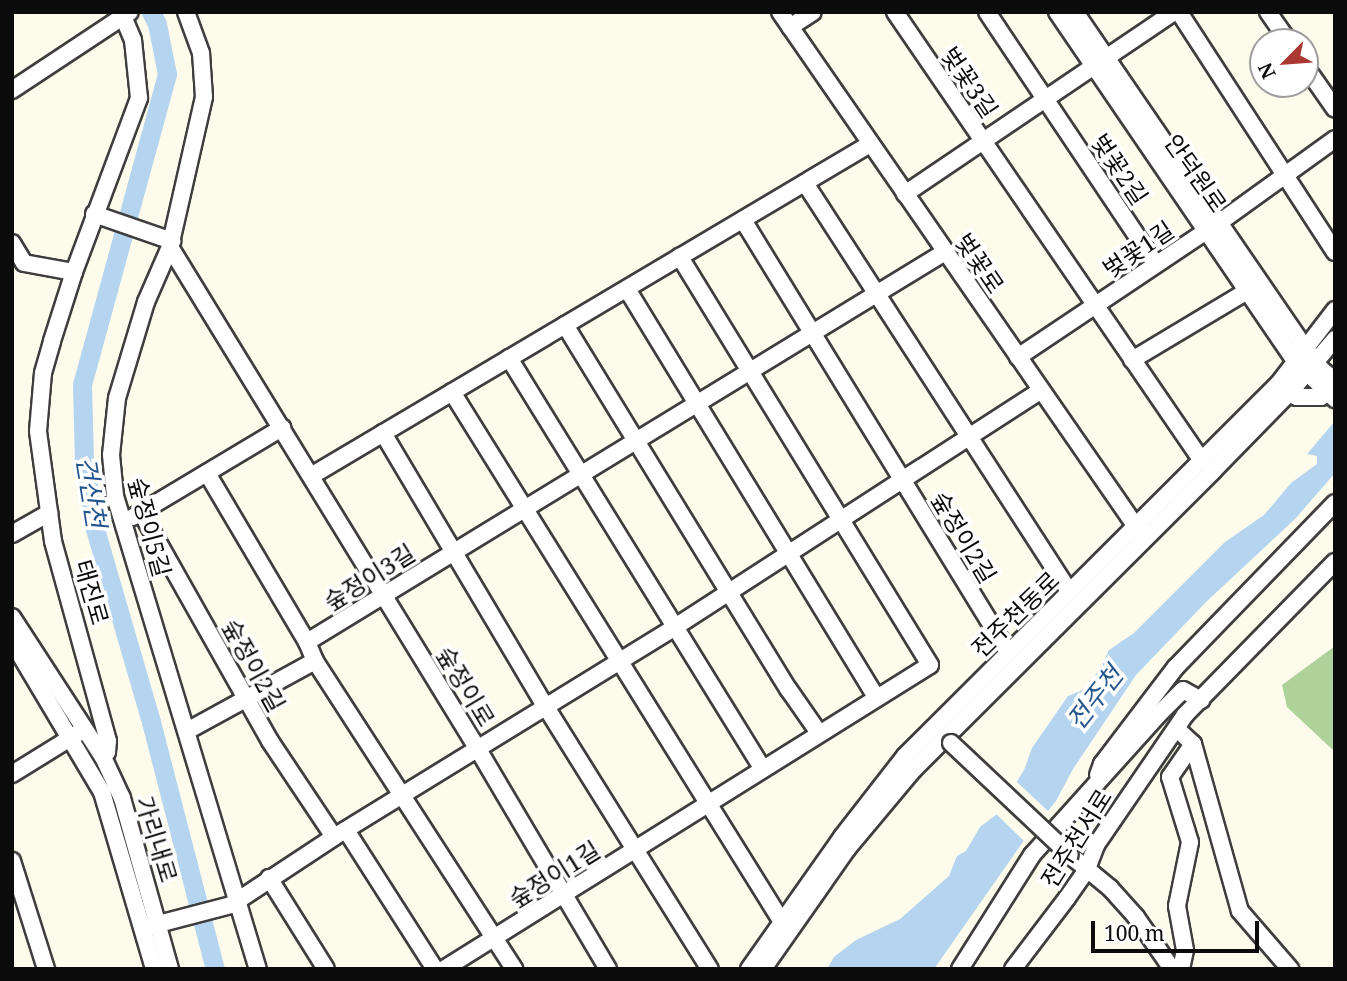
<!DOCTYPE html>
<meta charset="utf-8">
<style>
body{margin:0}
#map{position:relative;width:1347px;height:981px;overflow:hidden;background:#fdfbeb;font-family:"Noto Serif","Noto Sans KR",serif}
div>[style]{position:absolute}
.forest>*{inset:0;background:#aed29a}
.water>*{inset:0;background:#b5d4ef}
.pier>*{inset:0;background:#fdfbeb}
.river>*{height:19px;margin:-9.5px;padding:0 9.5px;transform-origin:9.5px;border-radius:9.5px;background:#b5d4ef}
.roads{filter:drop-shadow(2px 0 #3e3e3e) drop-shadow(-2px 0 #3e3e3e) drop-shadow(0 2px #3e3e3e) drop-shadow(0 -2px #3e3e3e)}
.minor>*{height:16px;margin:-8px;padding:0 8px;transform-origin:8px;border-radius:8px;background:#fff}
.bridges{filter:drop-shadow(2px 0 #3e3e3e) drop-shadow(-2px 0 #3e3e3e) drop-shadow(0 2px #3e3e3e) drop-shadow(0 -2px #3e3e3e)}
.minor-bridge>*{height:16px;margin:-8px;padding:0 8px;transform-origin:8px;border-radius:8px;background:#fff}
span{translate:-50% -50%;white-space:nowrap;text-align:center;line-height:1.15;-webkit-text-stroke:7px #fff;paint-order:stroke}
.street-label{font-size:24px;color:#0b0b0b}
.water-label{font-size:26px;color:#23558e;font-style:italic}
.frame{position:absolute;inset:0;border:14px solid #0b0b0b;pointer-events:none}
.north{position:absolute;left:1249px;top:28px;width:70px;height:70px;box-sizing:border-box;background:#fff;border:2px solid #9d9d9d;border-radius:50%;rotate:245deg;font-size:19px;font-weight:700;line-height:28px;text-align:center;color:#0b0b0b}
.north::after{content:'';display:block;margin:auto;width:24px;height:32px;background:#ab3933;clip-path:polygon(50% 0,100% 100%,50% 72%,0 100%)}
.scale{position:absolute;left:1091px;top:921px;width:168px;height:32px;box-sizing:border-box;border:4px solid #0b0b0b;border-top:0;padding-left:9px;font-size:21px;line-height:24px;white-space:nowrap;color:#0b0b0b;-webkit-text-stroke:5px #fff;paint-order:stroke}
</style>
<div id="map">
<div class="forest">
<i style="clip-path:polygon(1335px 646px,1335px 752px,1287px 707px,1282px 685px)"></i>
</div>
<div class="water">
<i style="clip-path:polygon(1335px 421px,1335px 473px,1295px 519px,1207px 601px,1136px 675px,1073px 769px,1056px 801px,1025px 839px,934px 969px,827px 969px,834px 957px,856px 940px,900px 919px,949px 876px,957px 856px,966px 851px,980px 827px,997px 814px,1024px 770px,1032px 748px,1068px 696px,1085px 689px,1101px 668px,1109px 650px,1134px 633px,1225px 542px,1264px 515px,1291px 483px,1317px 464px,1317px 456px,1307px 454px)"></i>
</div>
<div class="pier">
<i style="clip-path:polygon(1014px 779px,1050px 813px,1026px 843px,994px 812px)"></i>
</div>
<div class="river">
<i style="left:151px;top:12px;width:13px;rotate:63deg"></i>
<i style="left:157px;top:24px;width:51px;rotate:78.7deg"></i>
<i style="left:167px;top:74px;width:322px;rotate:105.3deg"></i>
<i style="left:82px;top:385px;width:74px;rotate:88.5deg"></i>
<i style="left:84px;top:459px;width:71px;rotate:81.1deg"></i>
<i style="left:95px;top:529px;width:201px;rotate:73.8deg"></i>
<i style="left:151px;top:722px;width:255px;rotate:75.5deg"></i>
</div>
<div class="roads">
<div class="minor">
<i style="left:186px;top:12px;width:44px;rotate:69.9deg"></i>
<i style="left:201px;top:53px;width:44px;rotate:86.1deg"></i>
<i style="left:204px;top:97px;width:154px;rotate:102.8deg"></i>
<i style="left:170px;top:247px;width:60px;rotate:113.6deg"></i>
<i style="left:146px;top:302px;width:100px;rotate:106.8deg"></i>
<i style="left:117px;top:398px;width:57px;rotate:96deg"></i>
<i style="left:111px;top:455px;width:41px;rotate:84.4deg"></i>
<i style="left:115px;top:496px;width:494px;rotate:73.2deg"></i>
<i style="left:780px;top:12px;width:635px;rotate:55.33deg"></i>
<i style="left:895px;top:12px;width:544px;rotate:55.64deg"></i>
<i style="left:987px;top:12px;width:303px;rotate:56.2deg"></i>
<i style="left:1057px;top:12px;width:424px;rotate:55.7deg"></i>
<i style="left:1296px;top:362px;width:54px;rotate:43.5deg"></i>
<i style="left:1075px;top:12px;width:409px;rotate:55.6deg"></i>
<i style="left:1306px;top:349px;width:26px;rotate:53deg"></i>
<i style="left:1322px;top:370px;width:17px;rotate:40deg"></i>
<i style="left:1179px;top:12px;width:286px;rotate:57deg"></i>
<i style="left:1268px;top:12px;width:37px;rotate:55deg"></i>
<i style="left:790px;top:27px;width:27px;rotate:-33deg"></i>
<i style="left:1305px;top:66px;width:52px;rotate:55.1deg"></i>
<i style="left:12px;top:90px;width:141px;rotate:-33.5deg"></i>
<i style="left:805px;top:183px;width:487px;rotate:57.1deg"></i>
<i style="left:905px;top:194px;width:325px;rotate:-34.1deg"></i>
<i style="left:94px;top:214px;width:83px;rotate:19.1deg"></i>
<i style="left:743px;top:220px;width:507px;rotate:58.47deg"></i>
<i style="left:1220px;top:222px;width:142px;rotate:-35.8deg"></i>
<i style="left:12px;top:243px;width:23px;rotate:59deg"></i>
<i style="left:24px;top:263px;width:51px;rotate:10.2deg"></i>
<i style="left:170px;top:247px;width:591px;rotate:58.49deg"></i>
<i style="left:479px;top:751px;width:253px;rotate:59.4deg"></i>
<i style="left:627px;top:289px;width:478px;rotate:58.6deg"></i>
<i style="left:565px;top:325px;width:428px;rotate:58.5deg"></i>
<i style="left:789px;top:690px;width:52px;rotate:55.1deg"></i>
<i style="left:1018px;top:357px;width:229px;rotate:-33.8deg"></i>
<i style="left:509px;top:358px;width:483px;rotate:58.3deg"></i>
<i style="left:1132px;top:360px;width:136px;rotate:-30.9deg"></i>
<i style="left:452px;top:392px;width:624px;rotate:58.09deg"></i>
<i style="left:1289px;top:393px;width:9px;rotate:27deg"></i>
<i style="left:1297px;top:397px;width:24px"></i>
<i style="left:1321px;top:397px;width:7px;rotate:-45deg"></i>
<i style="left:383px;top:433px;width:319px;rotate:59.3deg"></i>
<i style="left:546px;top:707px;width:309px;rotate:58deg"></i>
<i style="left:207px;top:473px;width:196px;rotate:59.4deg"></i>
<i style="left:307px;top:642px;width:21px;rotate:67deg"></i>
<i style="left:315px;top:661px;width:367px;rotate:57.1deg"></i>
<i style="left:311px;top:476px;width:650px;rotate:-30.71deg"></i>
<i style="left:141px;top:512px;width:263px;rotate:60.6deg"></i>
<i style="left:270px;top:741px;width:115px;rotate:56.3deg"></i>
<i style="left:133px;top:517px;width:174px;rotate:-30.9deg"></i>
<i style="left:12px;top:534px;width:43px;rotate:-29.6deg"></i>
<i style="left:12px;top:617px;width:167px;rotate:57deg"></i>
<i style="left:103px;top:757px;width:45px;rotate:65.1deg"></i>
<i style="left:122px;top:798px;width:178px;rotate:74.3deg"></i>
<i style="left:12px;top:641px;width:176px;rotate:59.2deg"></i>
<i style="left:102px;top:792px;width:184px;rotate:73.6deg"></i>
<i style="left:307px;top:642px;width:748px;rotate:-31.44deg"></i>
<i style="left:1177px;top:729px;width:22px;rotate:43deg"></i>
<i style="left:1193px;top:744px;width:173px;rotate:74.3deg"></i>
<i style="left:1240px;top:911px;width:77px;rotate:49.2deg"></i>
<i style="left:187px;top:731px;width:146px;rotate:-28.7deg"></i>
<i style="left:103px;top:757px;width:6px;rotate:-51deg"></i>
<i style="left:107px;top:752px;width:11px;rotate:-85deg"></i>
<i style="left:108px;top:741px;width:207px;rotate:-105.4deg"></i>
<i style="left:53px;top:541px;width:111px;rotate:-97.8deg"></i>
<i style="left:38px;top:431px;width:58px;rotate:-85.1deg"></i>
<i style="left:43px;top:373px;width:33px;rotate:-74deg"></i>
<i style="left:52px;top:341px;width:72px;rotate:-72.3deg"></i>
<i style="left:74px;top:272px;width:186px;rotate:-69.5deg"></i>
<i style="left:139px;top:98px;width:58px;rotate:-95.9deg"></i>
<i style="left:133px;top:40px;width:30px;rotate:-113deg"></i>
<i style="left:12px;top:774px;width:80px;rotate:-31.7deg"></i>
<i style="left:1098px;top:775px;width:12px;rotate:-70deg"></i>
<i style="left:1102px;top:764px;width:122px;rotate:-52.7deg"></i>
<i style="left:1176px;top:667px;width:228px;rotate:-45.9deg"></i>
<i style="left:346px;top:830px;width:165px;rotate:57.4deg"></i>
<i style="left:1070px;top:855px;width:52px;rotate:39.5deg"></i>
<i style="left:1110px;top:888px;width:39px;rotate:48deg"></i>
<i style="left:1136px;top:917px;width:63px;rotate:55.3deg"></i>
<i style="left:12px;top:861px;width:113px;rotate:72.5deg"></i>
<i style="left:269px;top:878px;width:107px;rotate:57.9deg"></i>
<i style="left:143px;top:928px;width:91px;rotate:-14.6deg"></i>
<i style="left:231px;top:905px;width:123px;rotate:-33.4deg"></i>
<i style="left:334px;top:837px;width:400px;rotate:-31.6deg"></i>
<i style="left:675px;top:627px;width:436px;rotate:-32.9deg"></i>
<i style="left:444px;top:969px;width:573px;rotate:-32.03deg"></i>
<i style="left:930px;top:665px;width:479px;rotate:-121.5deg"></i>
<i style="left:749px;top:969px;width:161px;rotate:-54.8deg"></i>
<i style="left:842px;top:837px;width:103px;rotate:-52.1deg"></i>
<i style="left:905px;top:756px;width:528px;rotate:-44.92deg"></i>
<i style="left:1279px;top:383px;width:92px;rotate:-52.5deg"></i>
<i style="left:763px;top:969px;width:146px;rotate:-55deg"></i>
<i style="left:847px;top:849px;width:103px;rotate:-50.1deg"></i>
<i style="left:913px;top:770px;width:424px;rotate:-44.9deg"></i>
<i style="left:1213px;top:471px;width:112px;rotate:-45.7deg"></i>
<i style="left:1291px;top:391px;width:68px;rotate:-49.8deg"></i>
<i style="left:960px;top:969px;width:135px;rotate:-57.7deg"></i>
<i style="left:1032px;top:855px;width:188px;rotate:-48deg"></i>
<i style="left:1158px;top:715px;width:35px;rotate:-45deg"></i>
<i style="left:1183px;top:690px;width:21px;rotate:29deg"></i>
<i style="left:1013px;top:969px;width:89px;rotate:-52.7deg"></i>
<i style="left:1067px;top:898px;width:35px;rotate:-55deg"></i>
<i style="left:1087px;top:869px;width:26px;rotate:-69deg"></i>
<i style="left:1096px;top:845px;width:158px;rotate:-55.6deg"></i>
<i style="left:1185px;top:715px;width:214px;rotate:-45.6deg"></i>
<i style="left:1181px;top:969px;width:19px;rotate:-78deg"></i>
<i style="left:1185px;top:950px;width:45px;rotate:-100.3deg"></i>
<i style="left:1177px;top:906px;width:65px;rotate:-78.5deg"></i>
<i style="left:1190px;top:842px;width:68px;rotate:-107.1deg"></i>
<i style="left:1170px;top:777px;width:40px;rotate:-55.1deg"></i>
</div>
</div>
<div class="bridges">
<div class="minor-bridge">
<i style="left:951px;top:743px;width:163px;rotate:43.3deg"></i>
</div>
</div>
<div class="street-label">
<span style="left:970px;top:82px;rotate:56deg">벚꽃3길</span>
<span style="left:1120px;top:169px;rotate:56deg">벚꽃2길</span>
<span style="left:1196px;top:173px;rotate:55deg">안덕원로</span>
<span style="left:1138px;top:249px;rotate:-34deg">벚꽃1길</span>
<span style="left:980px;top:263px;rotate:56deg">벚꽃로</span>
<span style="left:150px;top:527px;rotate:75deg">숲정이5길</span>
<span style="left:964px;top:537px;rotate:59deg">숲정이2길</span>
<span style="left:369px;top:577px;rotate:-32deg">숲정이3길</span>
<span style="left:92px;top:592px;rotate:74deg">태진로</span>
<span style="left:1015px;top:614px;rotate:-44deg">전주천동로</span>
<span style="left:254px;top:665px;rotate:61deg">숲정이2길</span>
<span style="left:466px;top:686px;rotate:59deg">숲정이로</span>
<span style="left:1076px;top:838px;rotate:-58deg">전주천서로</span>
<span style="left:157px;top:839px;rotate:73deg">가리내로</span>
<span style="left:554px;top:874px;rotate:-32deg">숲정이1길</span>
</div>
<div class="water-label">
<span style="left:91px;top:492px;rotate:81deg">건산천</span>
<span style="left:1095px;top:698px;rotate:-52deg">전주천</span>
</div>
<div class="frame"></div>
<div class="north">N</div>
<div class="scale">100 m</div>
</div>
